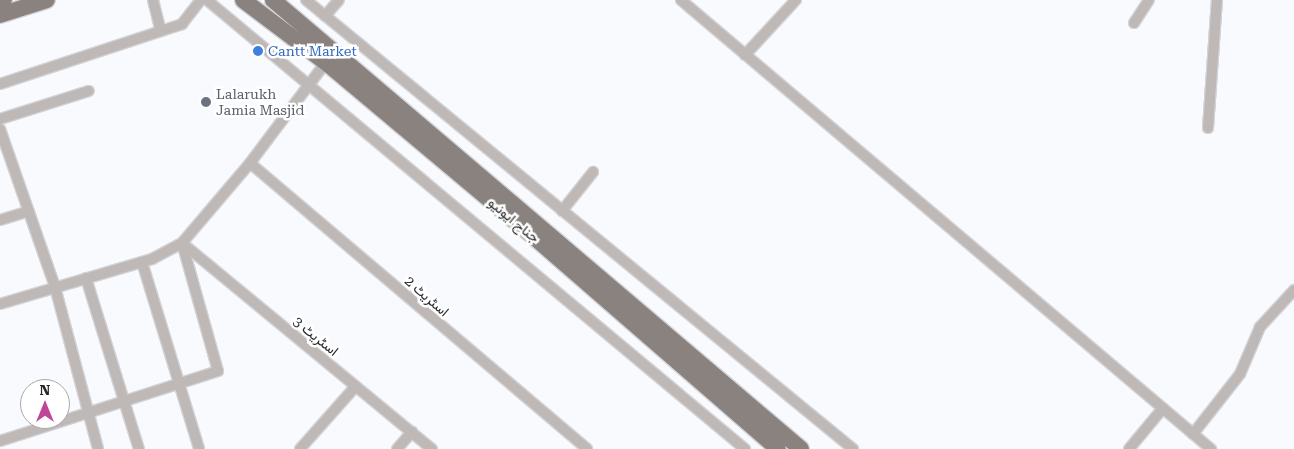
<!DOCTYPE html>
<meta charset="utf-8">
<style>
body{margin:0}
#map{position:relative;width:1294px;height:449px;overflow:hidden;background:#f9fafe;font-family:"Roboto Serif",Vazirmatn,serif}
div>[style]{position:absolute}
.roads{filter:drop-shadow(1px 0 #d3d4d8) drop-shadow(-1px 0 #d3d4d8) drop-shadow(0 1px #d3d4d8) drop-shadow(0 -1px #d3d4d8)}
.minor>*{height:10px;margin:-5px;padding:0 5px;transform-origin:5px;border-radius:5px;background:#beb9b7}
.primary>*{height:16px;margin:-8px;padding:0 8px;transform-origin:8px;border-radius:8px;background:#8a827f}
.dots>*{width:14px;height:14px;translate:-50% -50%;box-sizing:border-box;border:2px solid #fff;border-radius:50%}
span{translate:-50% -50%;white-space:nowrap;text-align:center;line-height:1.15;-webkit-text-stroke:5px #fff;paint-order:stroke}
.shop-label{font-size:14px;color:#366cbe}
.left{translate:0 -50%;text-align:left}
.worship-label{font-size:14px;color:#5b616d}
.street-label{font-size:14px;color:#26272a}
.north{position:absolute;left:20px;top:379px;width:50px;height:50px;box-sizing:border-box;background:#fff;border:1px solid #a8a9aa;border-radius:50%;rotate:0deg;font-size:14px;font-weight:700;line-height:20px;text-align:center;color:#26272a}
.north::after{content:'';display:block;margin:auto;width:18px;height:22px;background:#bf4699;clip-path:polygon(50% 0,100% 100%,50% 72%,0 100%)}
</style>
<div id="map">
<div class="roads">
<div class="minor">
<i style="left:153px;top:0;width:32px;rotate:76deg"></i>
<i style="left:207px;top:0;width:701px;rotate:39.85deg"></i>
<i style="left:306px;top:0;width:708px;rotate:39.38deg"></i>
<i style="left:681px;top:0;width:695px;rotate:40.27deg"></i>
<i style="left:325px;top:16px;width:21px;rotate:-49deg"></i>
<i style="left:1134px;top:23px;width:27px;rotate:-57deg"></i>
<i style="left:745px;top:55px;width:75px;rotate:-47.2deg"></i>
<i style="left:0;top:84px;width:192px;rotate:-18.2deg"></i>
<i style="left:182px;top:24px;width:31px;rotate:-52deg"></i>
<i style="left:0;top:119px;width:93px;rotate:-17.5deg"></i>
<i style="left:1208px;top:128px;width:128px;rotate:-86deg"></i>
<i style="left:0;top:129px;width:167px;rotate:70.8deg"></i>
<i style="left:55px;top:287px;width:168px;rotate:75.1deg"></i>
<i style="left:250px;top:163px;width:442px;rotate:40.3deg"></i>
<i style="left:562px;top:211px;width:50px;rotate:-51.5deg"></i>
<i style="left:0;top:220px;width:30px;rotate:-17deg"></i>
<i style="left:182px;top:243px;width:324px;rotate:39.5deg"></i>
<i style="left:142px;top:262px;width:195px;rotate:73deg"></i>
<i style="left:86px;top:278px;width:179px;rotate:72.8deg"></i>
<i style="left:0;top:304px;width:159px;rotate:-16.5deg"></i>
<i style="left:152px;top:259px;width:34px;rotate:-28deg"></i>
<i style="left:182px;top:243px;width:105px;rotate:-49.6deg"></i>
<i style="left:250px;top:163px;width:126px;rotate:-53deg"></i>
<i style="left:1193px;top:434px;width:76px;rotate:-51.9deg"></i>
<i style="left:1240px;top:374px;width:51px;rotate:-66.9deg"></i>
<i style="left:1260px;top:327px;width:50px;rotate:-47.4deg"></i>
<i style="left:0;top:441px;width:229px;rotate:-17.8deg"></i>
<i style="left:218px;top:371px;width:133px;rotate:-105.7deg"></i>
<i style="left:300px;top:449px;width:84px;rotate:-48.4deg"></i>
<i style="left:397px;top:449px;width:23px;rotate:-49deg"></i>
<i style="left:1129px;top:449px;width:53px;rotate:-50.3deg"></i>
</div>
<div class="primary">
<i style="left:243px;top:0;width:108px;rotate:37.1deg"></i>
<i style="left:329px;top:65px;width:268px;rotate:40deg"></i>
<i style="left:534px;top:237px;width:323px;rotate:41deg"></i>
<i style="left:273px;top:0;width:693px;rotate:40.38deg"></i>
<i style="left:0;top:1px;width:4px;rotate:-14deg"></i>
<i style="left:0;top:15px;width:49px;rotate:-17.7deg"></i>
</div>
</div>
<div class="dots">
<i style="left:258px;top:51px;background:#3f7fe0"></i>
<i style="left:206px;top:102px;background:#6b7280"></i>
</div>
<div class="shop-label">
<span class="left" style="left:268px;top:51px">Cantt Market</span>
</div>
<div class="worship-label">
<span class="left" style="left:216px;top:102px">Lalarukh<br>Jamia Masjid</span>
</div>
<div class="street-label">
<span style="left:514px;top:220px;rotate:40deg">جناح ایونیو</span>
<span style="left:427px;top:296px;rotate:41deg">اسٹریٹ 2</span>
<span style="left:316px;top:336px;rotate:39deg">اسٹریٹ 3</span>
</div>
<div class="north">N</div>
</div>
